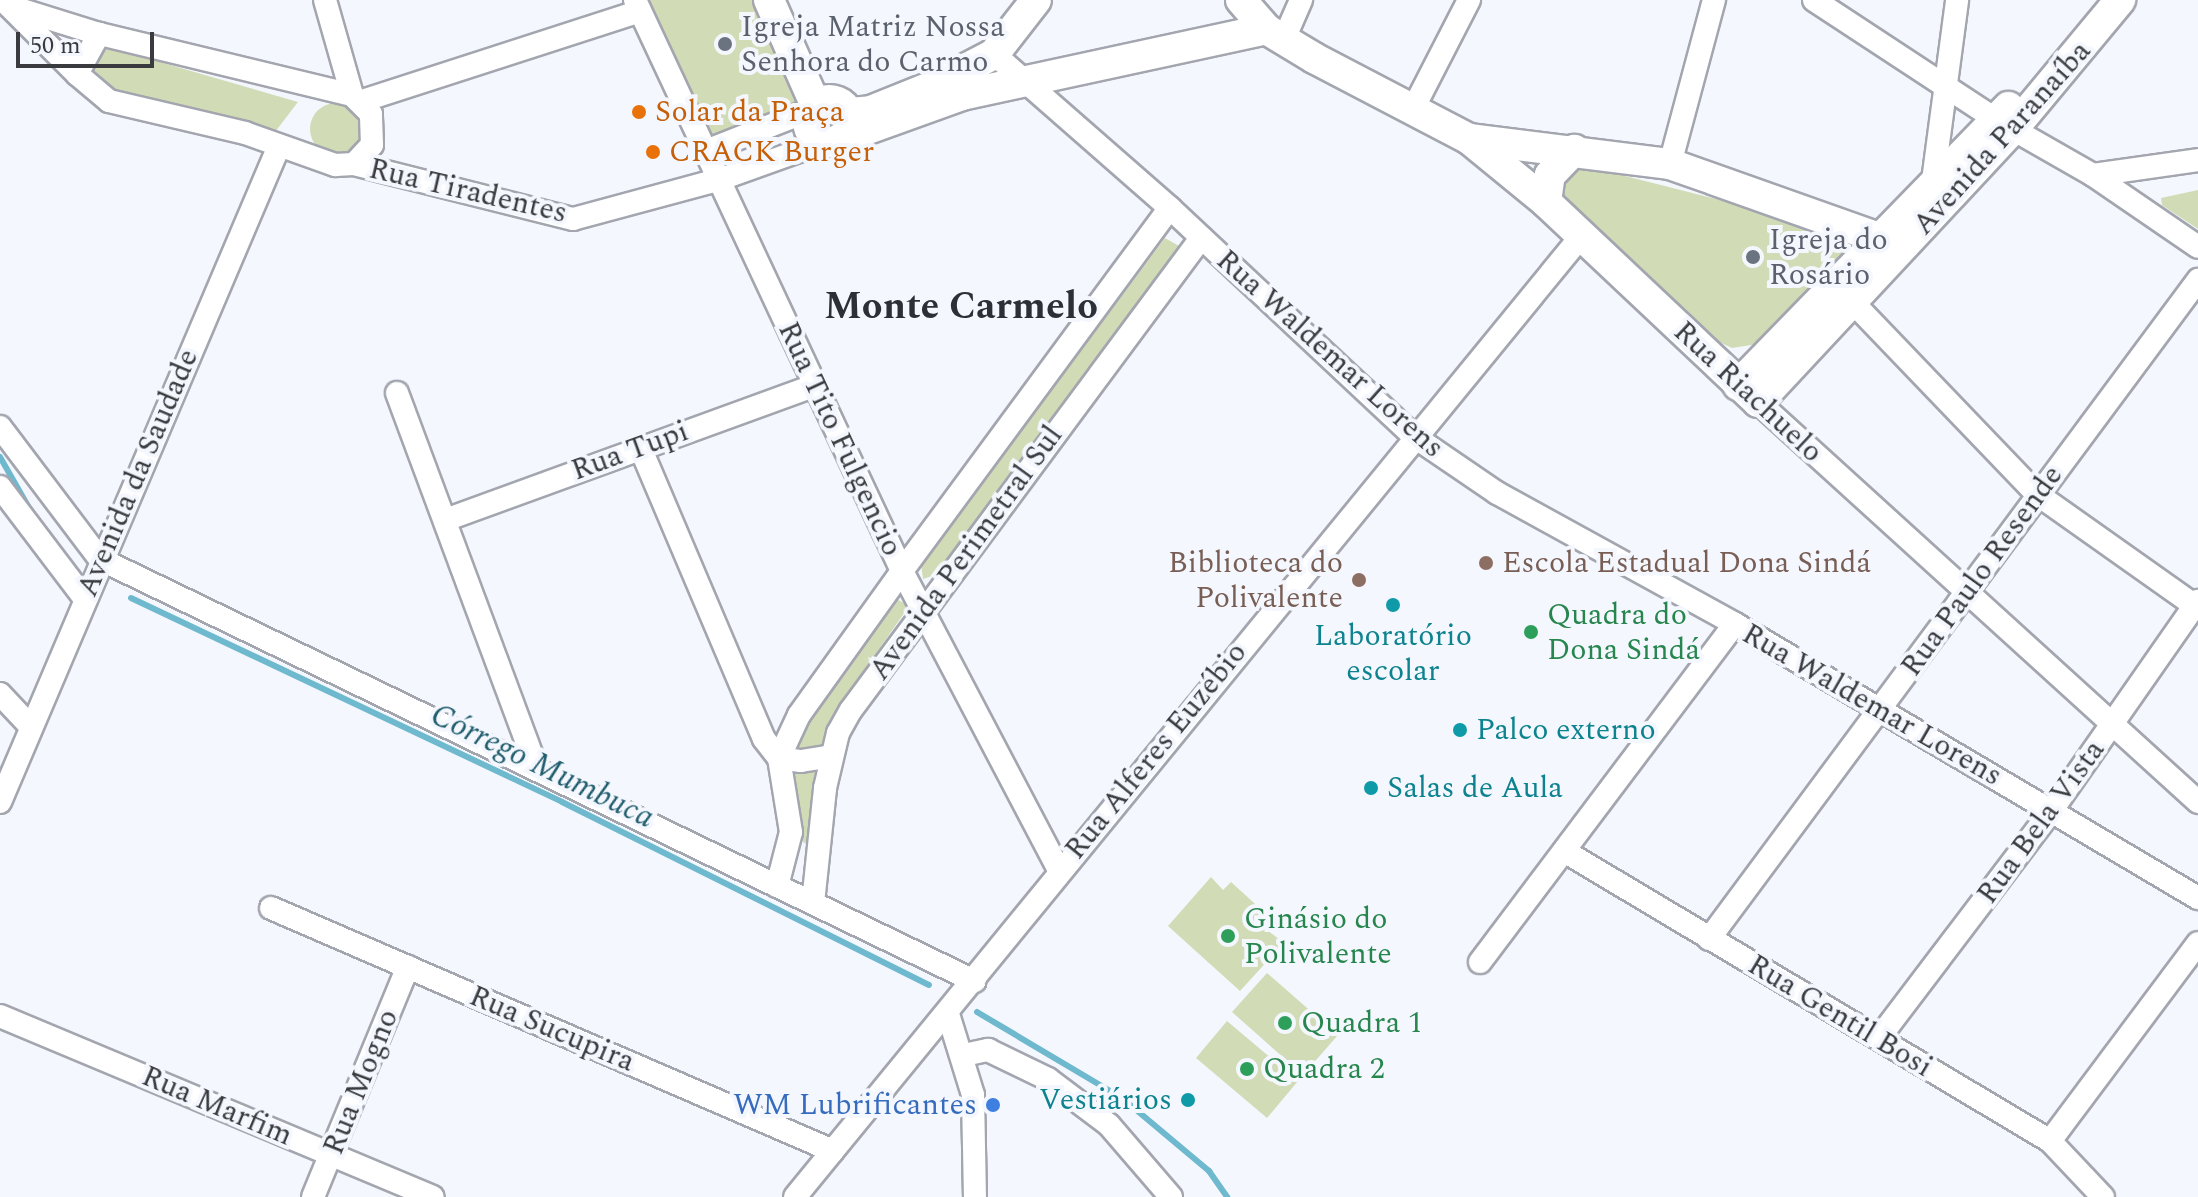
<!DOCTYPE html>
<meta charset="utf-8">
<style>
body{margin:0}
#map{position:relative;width:2198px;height:1197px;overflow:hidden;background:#f4f7fe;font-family:Spectral,serif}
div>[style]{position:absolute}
.green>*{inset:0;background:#d1dcb6}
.round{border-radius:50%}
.stream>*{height:6px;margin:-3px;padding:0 3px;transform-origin:3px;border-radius:3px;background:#6fb9ce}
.roads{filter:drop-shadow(2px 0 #a3a6af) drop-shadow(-2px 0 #a3a6af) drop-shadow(0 2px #a3a6af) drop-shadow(0 -2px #a3a6af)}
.minor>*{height:22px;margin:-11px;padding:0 11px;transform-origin:11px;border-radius:11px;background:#fff}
.major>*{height:30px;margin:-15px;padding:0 15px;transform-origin:15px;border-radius:15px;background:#fff}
.major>.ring{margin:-15px;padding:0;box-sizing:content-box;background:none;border:30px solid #fff;border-radius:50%}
.dots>*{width:22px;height:22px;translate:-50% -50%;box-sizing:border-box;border:4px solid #f4f7fe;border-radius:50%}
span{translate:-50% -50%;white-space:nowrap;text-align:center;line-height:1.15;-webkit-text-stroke:8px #f4f7fe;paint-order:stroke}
.worship-label{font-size:30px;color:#5b616d}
.left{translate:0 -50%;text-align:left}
.food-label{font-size:30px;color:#c56008}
.street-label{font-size:30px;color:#393b3e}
.education-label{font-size:30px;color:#785e54}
.right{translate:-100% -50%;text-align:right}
.leisure-label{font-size:30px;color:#27864d}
.culture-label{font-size:30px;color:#0d838f}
.shop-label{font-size:30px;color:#366cbe}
.water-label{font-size:32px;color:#215e6d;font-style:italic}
.district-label{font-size:38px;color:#2d2f36;font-weight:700}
.scale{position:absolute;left:16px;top:32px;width:138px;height:36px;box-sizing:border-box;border:4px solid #393b3e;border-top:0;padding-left:10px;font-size:24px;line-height:28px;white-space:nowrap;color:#393b3e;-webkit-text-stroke:6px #f4f7fe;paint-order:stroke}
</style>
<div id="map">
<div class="green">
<i style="clip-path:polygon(644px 0,763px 0,799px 103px,715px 139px,705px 129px)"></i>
<i style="clip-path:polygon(101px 45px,298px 102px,275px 132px,118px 91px,89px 66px)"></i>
<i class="round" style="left:310px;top:103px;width:52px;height:52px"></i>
<i style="clip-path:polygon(1582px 165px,1815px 224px,1838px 234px,1845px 247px,1842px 263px,1764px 343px,1732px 348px,1717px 341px,1559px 191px,1554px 174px)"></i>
<i style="clip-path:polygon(2198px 190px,2198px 229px,2162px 205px,2161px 198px)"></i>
<i style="clip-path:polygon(1165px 238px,1179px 246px,935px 575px,923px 579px,921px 564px)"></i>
<i style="clip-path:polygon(895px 598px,909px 606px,834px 714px,823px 745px,797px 753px,806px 721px)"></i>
<i style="clip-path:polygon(817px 771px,811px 842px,808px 846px,800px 839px,791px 772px)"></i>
<i style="clip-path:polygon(1211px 877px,1223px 890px,1231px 882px,1274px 921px,1267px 930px,1284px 943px,1240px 991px,1168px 926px)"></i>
<i style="clip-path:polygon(1267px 973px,1338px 1035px,1303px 1075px,1232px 1012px)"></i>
<i style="clip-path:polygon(1227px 1021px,1298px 1081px,1267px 1118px,1196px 1058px)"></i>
</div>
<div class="stream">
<i style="left:0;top:457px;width:64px;rotate:60.3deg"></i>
<i style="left:131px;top:598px;width:477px;rotate:25.3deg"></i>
<i style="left:562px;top:802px;width:410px;rotate:26.5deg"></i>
<i style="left:977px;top:1012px;width:169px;rotate:30.7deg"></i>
<i style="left:1122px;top:1098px;width:114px;rotate:40deg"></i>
<i style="left:1209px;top:1171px;width:32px;rotate:55deg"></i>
</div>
<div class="roads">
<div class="minor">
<i style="left:3px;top:0;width:105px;rotate:45deg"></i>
<i style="left:77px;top:74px;width:42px;rotate:40.2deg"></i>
<i style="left:109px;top:101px;width:140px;rotate:13.2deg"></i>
<i style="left:245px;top:133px;width:96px;rotate:19.6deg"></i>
<i style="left:335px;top:165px;width:19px;rotate:-3deg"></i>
<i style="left:354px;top:164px;width:26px;rotate:-47deg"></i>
<i style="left:372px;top:145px;width:31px;rotate:-92deg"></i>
<i style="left:371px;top:114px;width:27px;rotate:-135deg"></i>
<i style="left:352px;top:95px;width:260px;rotate:-166.4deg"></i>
<i style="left:99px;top:34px;width:94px;rotate:-162.7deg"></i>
<i style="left:325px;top:0;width:99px;rotate:74.1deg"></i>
<i style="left:635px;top:0;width:630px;rotate:64.94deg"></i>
<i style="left:902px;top:571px;width:338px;rotate:62.3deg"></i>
<i style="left:1814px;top:0;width:217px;rotate:33.3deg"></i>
<i style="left:1995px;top:119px;width:113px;rotate:29.7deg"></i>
<i style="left:2093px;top:175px;width:127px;rotate:34.4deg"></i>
<i style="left:1284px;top:39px;width:43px;rotate:-66.4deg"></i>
<i style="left:994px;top:54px;width:234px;rotate:41.2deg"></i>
<i style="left:1170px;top:208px;width:335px;rotate:43.1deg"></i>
<i style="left:1415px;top:437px;width:99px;rotate:34.3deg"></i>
<i style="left:1497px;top:493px;width:272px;rotate:28.8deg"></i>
<i style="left:1735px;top:624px;width:538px;rotate:30.62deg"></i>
<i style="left:77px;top:74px;width:46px;rotate:-61.2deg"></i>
<i style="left:362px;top:101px;width:292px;rotate:-17.9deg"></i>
<i style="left:1412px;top:111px;width:125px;rotate:-62.8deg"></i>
<i style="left:706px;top:151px;width:112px;rotate:-21.5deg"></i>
<i style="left:354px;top:164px;width:226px;rotate:14.1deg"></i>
<i style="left:573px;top:219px;width:153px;rotate:-15.1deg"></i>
<i style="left:721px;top:179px;width:109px;rotate:-19.8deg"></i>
<i style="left:1670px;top:164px;width:170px;rotate:-75deg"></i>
<i style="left:2093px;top:175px;width:106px;rotate:-8.1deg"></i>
<i style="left:1933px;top:181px;width:183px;rotate:-82.4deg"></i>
<i style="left:1842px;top:291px;width:281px;rotate:46.2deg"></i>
<i style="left:2037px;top:494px;width:197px;rotate:35.3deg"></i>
<i style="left:397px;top:393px;width:402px;rotate:69.6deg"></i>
<i style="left:1758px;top:402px;width:595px;rotate:42.27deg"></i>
<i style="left:0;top:427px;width:166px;rotate:52.9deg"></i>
<i style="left:100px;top:559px;width:971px;rotate:25.77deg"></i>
<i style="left:640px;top:447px;width:317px;rotate:67deg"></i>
<i style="left:764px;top:739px;width:24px;rotate:52deg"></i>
<i style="left:779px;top:758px;width:75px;rotate:80.8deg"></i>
<i style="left:791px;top:832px;width:56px;rotate:104.5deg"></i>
<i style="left:0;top:487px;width:141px;rotate:52.8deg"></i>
<i style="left:448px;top:519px;width:389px;rotate:-20deg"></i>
<i style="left:0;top:694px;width:44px;rotate:46.8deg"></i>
<i style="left:779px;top:758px;width:47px;rotate:-65.1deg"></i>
<i style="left:799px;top:715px;width:177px;rotate:-54.4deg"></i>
<i style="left:902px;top:571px;width:451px;rotate:-53.6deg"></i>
<i style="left:779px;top:758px;width:22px;rotate:8deg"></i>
<i style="left:801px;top:761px;width:31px;rotate:-9deg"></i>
<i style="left:0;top:802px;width:713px;rotate:-66.96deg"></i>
<i style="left:1564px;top:851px;width:566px;rotate:30.82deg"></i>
<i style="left:2050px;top:1141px;width:77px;rotate:46.6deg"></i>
<i style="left:813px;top:903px;width:116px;rotate:-84deg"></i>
<i style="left:825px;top:788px;width:57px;rotate:-76.7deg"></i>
<i style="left:838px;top:733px;width:26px;rotate:-61deg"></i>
<i style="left:851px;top:710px;width:588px;rotate:-53.44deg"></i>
<i style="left:271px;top:908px;width:612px;rotate:23.38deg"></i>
<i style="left:1709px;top:939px;width:821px;rotate:-53.42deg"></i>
<i style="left:1480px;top:962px;width:423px;rotate:-53deg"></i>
<i style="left:948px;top:1014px;width:85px;rotate:72.8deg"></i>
<i style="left:973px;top:1095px;width:102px;rotate:88.9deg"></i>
<i style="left:0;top:1016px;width:469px;rotate:22.7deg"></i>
<i style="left:1879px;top:1038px;width:286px;rotate:-52.8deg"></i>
<i style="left:2052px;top:810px;width:255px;rotate:-55.1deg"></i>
<i style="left:964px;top:1055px;width:25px;rotate:-12deg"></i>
<i style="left:988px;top:1050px;width:67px;rotate:25.8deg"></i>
<i style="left:1048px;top:1079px;width:76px;rotate:37deg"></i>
<i style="left:1109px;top:1125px;width:95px;rotate:49.3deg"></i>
<i style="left:2050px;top:1141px;width:247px;rotate:-53.2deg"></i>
<i style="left:313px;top:1197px;width:249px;rotate:-67.6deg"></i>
<i style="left:795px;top:1197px;width:1243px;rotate:-50.71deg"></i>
</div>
<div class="major">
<i style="left:769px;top:0;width:114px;rotate:66.1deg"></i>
<i style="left:1241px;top:0;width:38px;rotate:49deg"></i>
<i style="left:1266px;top:29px;width:56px;rotate:31.1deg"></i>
<i style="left:1314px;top:58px;width:175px;rotate:27.6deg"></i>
<i style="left:1469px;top:139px;width:99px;rotate:39.3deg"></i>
<i style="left:1546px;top:202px;width:291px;rotate:43.3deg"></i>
<i style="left:1758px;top:402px;width:374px;rotate:-47deg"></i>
<i style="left:2013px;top:129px;width:168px;rotate:-50.3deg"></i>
<i class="ring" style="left:808px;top:100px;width:12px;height:12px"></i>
<i style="left:849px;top:113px;width:22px;rotate:-5deg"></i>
<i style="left:871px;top:111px;width:67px;rotate:-22deg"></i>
<i style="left:933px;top:86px;width:69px;rotate:-27.7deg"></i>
<i style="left:994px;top:54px;width:68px;rotate:-52.1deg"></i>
<i style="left:843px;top:138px;width:127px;rotate:-19.9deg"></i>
<i style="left:962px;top:95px;width:311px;rotate:-12.2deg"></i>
<i style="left:1469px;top:139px;width:203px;rotate:7.1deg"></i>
<i style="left:1670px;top:164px;width:243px;rotate:19.5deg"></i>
<i style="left:1546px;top:202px;width:27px;rotate:-82deg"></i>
<i style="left:1550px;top:175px;width:35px;rotate:-46deg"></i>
<i style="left:1738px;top:385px;width:388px;rotate:-45.8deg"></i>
</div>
</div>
<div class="dots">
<i style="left:725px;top:44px;background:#6b7280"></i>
<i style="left:639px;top:112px;background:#e8710a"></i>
<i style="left:653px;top:152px;background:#e8710a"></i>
<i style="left:1753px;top:257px;background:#6b7280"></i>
<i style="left:1486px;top:563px;background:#8d6e63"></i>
<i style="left:1359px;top:580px;background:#8d6e63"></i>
<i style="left:1393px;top:605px;background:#0f9aa8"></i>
<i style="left:1531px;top:632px;background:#2e9e5b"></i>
<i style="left:1460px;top:730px;background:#0f9aa8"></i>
<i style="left:1371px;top:788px;background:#0f9aa8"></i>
<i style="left:1228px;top:936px;background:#2e9e5b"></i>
<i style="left:1285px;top:1023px;background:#2e9e5b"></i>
<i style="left:1247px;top:1069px;background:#2e9e5b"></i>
<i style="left:1188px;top:1100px;background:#0f9aa8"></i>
<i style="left:993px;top:1105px;background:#3f7fe0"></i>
</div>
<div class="worship-label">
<span class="left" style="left:741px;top:44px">Igreja Matriz Nossa<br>Senhora do Carmo</span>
<span class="left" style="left:1769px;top:257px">Igreja do<br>Rosário</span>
</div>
<div class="food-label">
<span class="left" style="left:655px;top:112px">Solar da Praça</span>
<span class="left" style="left:669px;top:152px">CRACK Burger</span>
</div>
<div class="street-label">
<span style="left:2002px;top:138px;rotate:-48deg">Avenida Paranaíba</span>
<span style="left:468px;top:191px;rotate:13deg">Rua Tiradentes</span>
<span style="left:1330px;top:354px;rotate:42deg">Rua Waldemar Lorens</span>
<span style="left:1748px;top:392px;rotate:43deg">Rua Riachuelo</span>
<span style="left:840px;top:439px;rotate:65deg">Rua Tito Fulgencio</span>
<span style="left:630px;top:451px;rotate:-20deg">Rua Tupi</span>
<span style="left:138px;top:473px;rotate:-67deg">Avenida da Saudade</span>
<span style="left:966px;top:553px;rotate:-54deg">Avenida Perimetral Sul</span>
<span style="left:1982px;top:571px;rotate:-54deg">Rua Paulo Resende</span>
<span style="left:1872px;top:705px;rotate:30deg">Rua Waldemar Lorens</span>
<span style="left:1156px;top:751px;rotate:-51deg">Rua Alferes Euzébio</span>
<span style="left:2041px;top:822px;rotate:-54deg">Rua Bela Vista</span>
<span style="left:1840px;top:1016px;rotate:31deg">Rua Gentil Bosi</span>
<span style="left:552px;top:1029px;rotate:23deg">Rua Sucupira</span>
<span style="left:361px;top:1082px;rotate:-68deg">Rua Mogno</span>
<span style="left:217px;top:1106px;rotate:23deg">Rua Marfim</span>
</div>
<div class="education-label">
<span class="right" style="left:1343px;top:580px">Biblioteca do<br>Polivalente</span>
<span class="left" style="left:1502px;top:563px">Escola Estadual Dona Sindá</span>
</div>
<div class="leisure-label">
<span class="left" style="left:1547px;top:632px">Quadra do<br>Dona Sindá</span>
<span class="left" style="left:1244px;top:936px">Ginásio do<br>Polivalente</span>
<span class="left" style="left:1301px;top:1023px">Quadra 1</span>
<span class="left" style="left:1263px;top:1069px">Quadra 2</span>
</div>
<div class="culture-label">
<span style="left:1393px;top:653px">Laboratório<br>escolar</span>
<span class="left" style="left:1476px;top:730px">Palco externo</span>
<span class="left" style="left:1387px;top:788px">Salas de Aula</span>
<span class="right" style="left:1172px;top:1100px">Vestiários</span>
</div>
<div class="shop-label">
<span class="right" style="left:977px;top:1105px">WM Lubrificantes</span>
</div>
<div class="water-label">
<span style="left:542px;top:767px;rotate:26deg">Córrego Mumbuca</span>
</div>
<div class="district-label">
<span style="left:961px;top:308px">Monte Carmelo</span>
</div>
<div class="scale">50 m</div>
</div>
